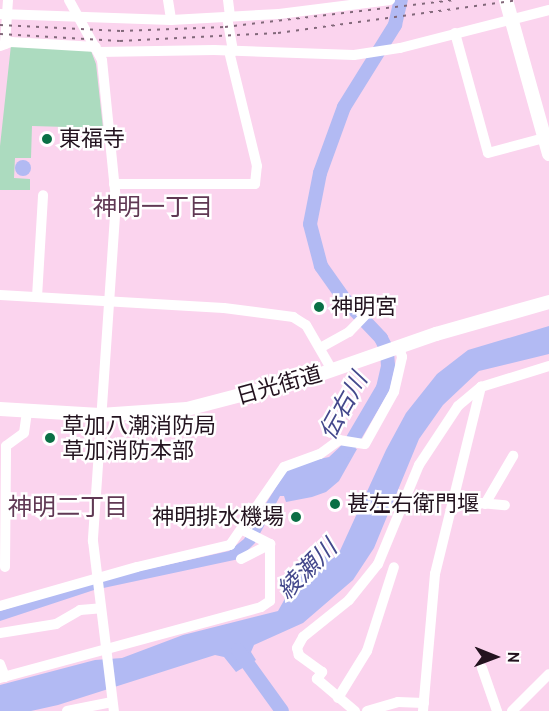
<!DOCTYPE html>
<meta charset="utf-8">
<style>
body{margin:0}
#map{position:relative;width:549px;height:711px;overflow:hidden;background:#fbd4ee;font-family:Cabin,"Noto Sans JP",sans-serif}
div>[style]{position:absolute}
.green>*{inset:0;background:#acdbbf}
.water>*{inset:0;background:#b2baf3}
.round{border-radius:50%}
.river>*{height:14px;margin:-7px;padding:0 7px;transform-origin:7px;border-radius:7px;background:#b2baf3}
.minor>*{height:10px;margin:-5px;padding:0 5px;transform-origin:5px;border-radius:5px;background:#fff}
.major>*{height:14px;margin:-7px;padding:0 7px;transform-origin:7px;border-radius:7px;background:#fff}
.rail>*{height:2px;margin-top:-1px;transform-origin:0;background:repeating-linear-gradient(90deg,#82687a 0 3px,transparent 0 9px)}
.dots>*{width:16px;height:16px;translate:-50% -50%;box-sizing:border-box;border:3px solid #fff;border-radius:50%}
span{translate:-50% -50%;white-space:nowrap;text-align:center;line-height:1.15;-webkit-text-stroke:5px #fff;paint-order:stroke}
.poi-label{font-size:22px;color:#23131f}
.left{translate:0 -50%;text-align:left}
.right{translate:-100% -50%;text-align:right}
.street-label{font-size:22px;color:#23131f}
.neighbourhood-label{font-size:24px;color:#603954}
.water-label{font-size:24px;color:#44488c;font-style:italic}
.north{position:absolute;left:465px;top:627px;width:60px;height:60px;-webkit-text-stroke:4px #fff;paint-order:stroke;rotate:91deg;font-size:16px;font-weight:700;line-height:24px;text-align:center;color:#23131f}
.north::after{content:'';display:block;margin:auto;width:21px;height:27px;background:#23131f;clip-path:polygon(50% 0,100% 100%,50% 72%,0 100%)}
</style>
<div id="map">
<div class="green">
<i style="clip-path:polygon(11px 45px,91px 51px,96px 64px,103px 128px,32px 126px,31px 158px,15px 158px,14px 178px,30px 179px,30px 190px,0 190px,0 146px)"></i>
</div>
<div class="water">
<i class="round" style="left:15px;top:160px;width:16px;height:16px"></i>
<i style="clip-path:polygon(549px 326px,549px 354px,479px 371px,443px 405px,419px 439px,374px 548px,353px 580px,303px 623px,254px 645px,251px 652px,256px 660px,236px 672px,224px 657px,215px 655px,58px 705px,31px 711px,0 711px,0 685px,95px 660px,122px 658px,183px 635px,278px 611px,301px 570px,321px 561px,321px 557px,327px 556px,330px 560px,338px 555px,386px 450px,406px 413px,437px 374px,468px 350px)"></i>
<i style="clip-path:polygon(343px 444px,357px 449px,339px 481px,326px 492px,312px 497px,286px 502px,284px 496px,280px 496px,255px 543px,239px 559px,94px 590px,0 621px,0 611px,103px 579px,229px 551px,244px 539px,286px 471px,300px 463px,329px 457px)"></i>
</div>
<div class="river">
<i style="left:346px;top:451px;width:73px;rotate:-59.6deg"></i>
<i style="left:383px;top:388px;width:23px;rotate:-77deg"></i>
<i style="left:388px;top:366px;width:16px;rotate:-94deg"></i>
<i style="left:387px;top:350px;width:13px;rotate:-117deg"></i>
<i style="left:381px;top:338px;width:52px;rotate:-133.5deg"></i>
<i style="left:345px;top:300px;width:42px;rotate:-125.2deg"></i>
<i style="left:321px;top:266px;width:43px;rotate:-104.7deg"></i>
<i style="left:310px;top:224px;width:52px;rotate:-78.9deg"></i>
<i style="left:320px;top:173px;width:70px;rotate:-70deg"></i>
<i style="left:344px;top:107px;width:97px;rotate:-58.1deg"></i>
<i style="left:395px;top:25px;width:26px;rotate:-77deg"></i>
<i style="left:238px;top:650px;width:75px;rotate:54.2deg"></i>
</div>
<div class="minor">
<i style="left:69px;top:0;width:68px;rotate:61.2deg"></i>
<i style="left:102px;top:60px;width:142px;rotate:84.3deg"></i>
<i style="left:116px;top:201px;width:341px;rotate:93.9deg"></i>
<i style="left:93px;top:541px;width:171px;rotate:83deg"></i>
<i style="left:168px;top:0;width:20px;rotate:81deg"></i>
<i style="left:228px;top:0;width:17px;rotate:83deg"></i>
<i style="left:0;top:14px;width:171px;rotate:2deg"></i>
<i style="left:171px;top:20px;width:108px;rotate:-3.2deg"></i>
<i style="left:279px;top:14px;width:112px;rotate:-7.2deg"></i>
<i style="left:227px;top:17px;width:35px;rotate:80deg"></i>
<i style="left:455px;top:33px;width:124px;rotate:74.6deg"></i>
<i style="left:488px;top:153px;width:58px;rotate:-15deg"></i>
<i style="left:5px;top:44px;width:44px;rotate:-86.1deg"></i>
<i style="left:0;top:46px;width:12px;rotate:-20deg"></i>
<i style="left:11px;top:42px;width:85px;rotate:3.4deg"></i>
<i style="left:99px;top:52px;width:115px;rotate:-1deg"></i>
<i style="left:214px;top:50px;width:140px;rotate:2deg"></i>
<i style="left:354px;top:55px;width:47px;rotate:-8.7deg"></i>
<i style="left:400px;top:48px;width:154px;rotate:-14.3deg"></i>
<i style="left:114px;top:184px;width:141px"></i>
<i style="left:255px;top:184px;width:18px;rotate:-84deg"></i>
<i style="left:257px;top:166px;width:118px;rotate:-103.7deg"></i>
<i style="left:0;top:295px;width:224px;rotate:3.3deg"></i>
<i style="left:224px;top:308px;width:70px;rotate:7.4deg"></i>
<i style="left:293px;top:317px;width:15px;rotate:32deg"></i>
<i style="left:306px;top:325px;width:52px;rotate:60deg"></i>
<i style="left:37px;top:297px;width:102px;rotate:-86.6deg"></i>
<i style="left:320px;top:348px;width:33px;rotate:-29deg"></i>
<i style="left:349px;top:332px;width:28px;rotate:-46deg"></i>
<i style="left:454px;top:495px;width:27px;rotate:17deg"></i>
<i style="left:480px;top:503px;width:25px;rotate:5deg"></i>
<i style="left:485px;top:504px;width:56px;rotate:-59.7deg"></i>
<i style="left:241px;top:559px;width:33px;rotate:-27deg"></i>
<i style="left:5px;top:567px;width:121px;rotate:-89.5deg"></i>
<i style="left:6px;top:446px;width:22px;rotate:-36deg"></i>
<i style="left:24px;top:433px;width:22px;rotate:-82deg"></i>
<i style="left:0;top:606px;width:142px;rotate:-15.9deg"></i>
<i style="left:137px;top:567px;width:96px;rotate:-13.3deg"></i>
<i style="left:230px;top:545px;width:95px;rotate:-55.3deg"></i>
<i style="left:284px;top:467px;width:38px;rotate:-20deg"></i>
<i style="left:320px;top:454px;width:24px;rotate:-36deg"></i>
<i style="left:339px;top:440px;width:26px;rotate:9deg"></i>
<i style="left:365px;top:444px;width:60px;rotate:-60.9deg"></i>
<i style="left:394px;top:392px;width:36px;rotate:-77deg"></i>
<i style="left:402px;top:357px;width:10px;rotate:-107deg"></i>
<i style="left:0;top:633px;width:57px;rotate:-9.1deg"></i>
<i style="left:56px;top:624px;width:28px;rotate:-30deg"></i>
<i style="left:80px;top:610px;width:21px;rotate:-5deg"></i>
<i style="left:0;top:664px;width:14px;rotate:69deg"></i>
<i style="left:482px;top:668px;width:46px;rotate:70.8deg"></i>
<i style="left:0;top:678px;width:270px;rotate:-15.2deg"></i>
<i style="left:261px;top:607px;width:11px;rotate:-34deg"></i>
<i style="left:270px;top:601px;width:57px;rotate:-90deg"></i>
<i style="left:270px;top:544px;width:29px;rotate:-153deg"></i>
<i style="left:338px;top:698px;width:55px;rotate:-58.3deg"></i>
<i style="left:367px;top:651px;width:88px;rotate:-72.2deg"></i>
<i style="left:67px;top:711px;width:46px;rotate:-11.3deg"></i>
<i style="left:355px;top:711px;width:50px;rotate:-139.9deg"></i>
<i style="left:317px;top:679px;width:9px;rotate:-54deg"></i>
<i style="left:322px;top:672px;width:29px;rotate:-144deg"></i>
<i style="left:299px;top:655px;width:7px;rotate:-106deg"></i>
<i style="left:297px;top:648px;width:13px;rotate:-61deg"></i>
<i style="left:303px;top:637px;width:59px;rotate:-38.8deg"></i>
<i style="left:349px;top:600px;width:46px;rotate:-51.1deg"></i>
<i style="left:378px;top:564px;width:107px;rotate:-67.5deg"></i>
<i style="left:419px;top:465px;width:71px;rotate:-56.5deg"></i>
<i style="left:458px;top:406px;width:30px;rotate:-40deg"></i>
<i style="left:481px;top:387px;width:71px;rotate:-17.2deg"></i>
<i style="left:367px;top:711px;width:32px;rotate:-16deg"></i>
<i style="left:398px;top:702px;width:26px;rotate:2deg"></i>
<i style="left:423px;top:711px;width:138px;rotate:-85deg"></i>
<i style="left:435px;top:574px;width:193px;rotate:-76.2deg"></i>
<i style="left:512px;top:711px;width:52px;rotate:-45deg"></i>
</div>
<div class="major">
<i style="left:506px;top:0;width:160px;rotate:74.4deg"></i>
<i style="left:0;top:409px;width:100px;rotate:3.4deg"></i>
<i style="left:100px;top:415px;width:87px;rotate:-3.9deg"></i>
<i style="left:187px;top:409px;width:138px;rotate:-14.6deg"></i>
<i style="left:321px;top:374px;width:122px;rotate:-19.2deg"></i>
<i style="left:436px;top:334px;width:117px;rotate:-15.8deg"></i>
</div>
<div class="rail">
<i style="left:0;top:25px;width:121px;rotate:2.8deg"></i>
<i style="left:121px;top:31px;width:104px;rotate:-2.2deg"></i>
<i style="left:225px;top:27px;width:233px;rotate:-6.7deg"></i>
<i style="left:0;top:34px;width:120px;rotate:3.3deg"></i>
<i style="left:120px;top:41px;width:158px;rotate:-2.9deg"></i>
<i style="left:278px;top:33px;width:243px;rotate:-7.8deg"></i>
</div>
<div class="dots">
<i style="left:47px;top:139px;background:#0a6f45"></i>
<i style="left:319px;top:307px;background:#0a6f45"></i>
<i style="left:50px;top:438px;background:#0a6f45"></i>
<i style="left:335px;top:504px;background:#0a6f45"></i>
<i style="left:296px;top:517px;background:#0a6f45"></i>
</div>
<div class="poi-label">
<span class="left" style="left:59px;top:139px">東福寺</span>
<span class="left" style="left:331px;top:307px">神明宮</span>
<span class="left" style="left:62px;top:438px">草加八潮消防局<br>草加消防本部</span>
<span class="left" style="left:347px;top:504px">甚左右衛門堰</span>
<span class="right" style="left:284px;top:517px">神明排水機場</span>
</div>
<div class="street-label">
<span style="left:279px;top:385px;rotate:-16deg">日光街道</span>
</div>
<div class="neighbourhood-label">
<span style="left:153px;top:207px">神明一丁目</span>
<span style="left:68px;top:507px">神明二丁目</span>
</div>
<div class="water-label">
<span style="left:343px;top:406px;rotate:-61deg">伝右川</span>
<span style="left:307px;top:569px;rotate:-45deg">綾瀬川</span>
</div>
<div class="north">N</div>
</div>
